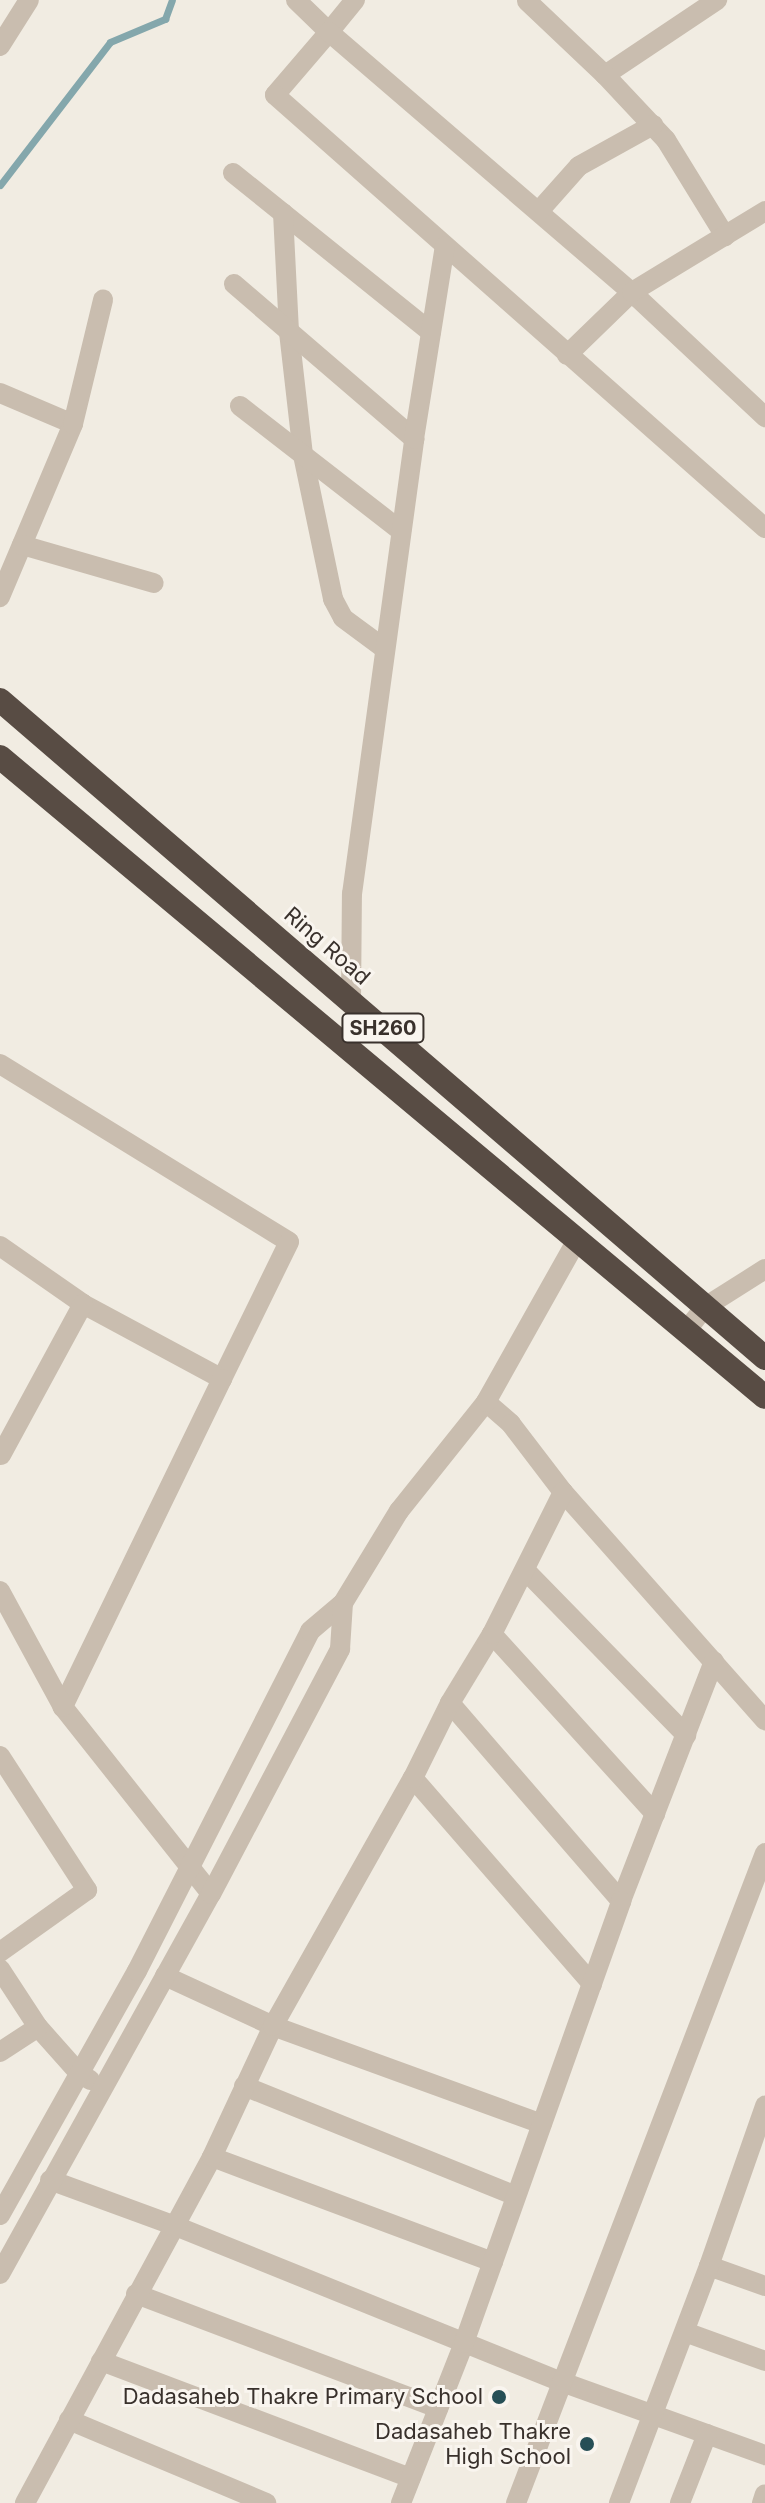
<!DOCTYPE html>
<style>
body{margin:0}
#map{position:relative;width:765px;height:2503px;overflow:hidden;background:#f1ece2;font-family:Inter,sans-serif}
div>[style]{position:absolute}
.stream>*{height:7px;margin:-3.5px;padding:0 3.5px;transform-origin:3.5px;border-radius:3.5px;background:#84a7ac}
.street>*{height:20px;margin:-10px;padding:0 10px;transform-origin:10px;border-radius:10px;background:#c9bdaf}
.highway>*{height:24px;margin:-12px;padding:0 12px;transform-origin:12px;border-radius:12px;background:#584c44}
.dots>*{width:22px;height:22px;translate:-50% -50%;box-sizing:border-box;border:4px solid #f9f5ef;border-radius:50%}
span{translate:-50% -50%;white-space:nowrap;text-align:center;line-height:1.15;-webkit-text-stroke:6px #f9f5ef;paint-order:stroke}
.shield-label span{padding:2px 6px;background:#f9f5ef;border:2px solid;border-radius:6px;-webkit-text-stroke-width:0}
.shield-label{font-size:20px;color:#39312c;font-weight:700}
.street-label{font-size:22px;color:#39312c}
.poi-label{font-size:22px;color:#39312c}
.right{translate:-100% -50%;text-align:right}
</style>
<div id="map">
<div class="stream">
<i style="left:0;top:185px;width:180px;rotate:-52.4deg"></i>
<i style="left:110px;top:42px;width:60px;rotate:-22.7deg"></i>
<i style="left:165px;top:19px;width:20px;rotate:-70deg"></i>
</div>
<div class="street">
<i style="left:296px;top:0;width:46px;rotate:44.1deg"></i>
<i style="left:329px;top:32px;width:83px;rotate:130.6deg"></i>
<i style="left:275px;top:95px;width:654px;rotate:41.47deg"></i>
<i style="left:355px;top:0;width:41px;rotate:129.1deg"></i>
<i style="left:329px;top:32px;width:409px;rotate:40.7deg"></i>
<i style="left:639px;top:299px;width:173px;rotate:43.1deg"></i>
<i style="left:527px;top:1px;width:108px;rotate:43.5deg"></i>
<i style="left:605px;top:75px;width:135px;rotate:-33.8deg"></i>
<i style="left:0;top:46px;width:54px;rotate:-57.8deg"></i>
<i style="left:605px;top:75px;width:89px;rotate:46.8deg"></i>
<i style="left:666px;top:140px;width:113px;rotate:58.4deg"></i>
<i style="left:233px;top:173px;width:254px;rotate:38.8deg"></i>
<i style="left:539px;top:211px;width:60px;rotate:-48.4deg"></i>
<i style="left:579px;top:166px;width:85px;rotate:-29deg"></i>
<i style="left:283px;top:213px;width:119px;rotate:87.1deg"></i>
<i style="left:289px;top:332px;width:124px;rotate:83.5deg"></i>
<i style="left:303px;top:455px;width:147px;rotate:78.2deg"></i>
<i style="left:333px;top:599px;width:21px;rotate:62deg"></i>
<i style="left:343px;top:618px;width:52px;rotate:36.4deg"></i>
<i style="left:234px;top:284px;width:238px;rotate:40.7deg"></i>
<i style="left:567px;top:355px;width:91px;rotate:-44.1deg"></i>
<i style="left:632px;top:292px;width:156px;rotate:-31.3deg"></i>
<i style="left:0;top:393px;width:79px;rotate:23deg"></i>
<i style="left:73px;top:424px;width:188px;rotate:112.9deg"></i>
<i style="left:240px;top:406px;width:204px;rotate:37.8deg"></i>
<i style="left:73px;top:424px;width:128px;rotate:-76.4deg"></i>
<i style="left:22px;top:545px;width:137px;rotate:16.1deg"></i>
<i style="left:351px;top:1001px;width:107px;rotate:-89.5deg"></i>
<i style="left:352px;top:894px;width:459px;rotate:-82.2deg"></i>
<i style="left:414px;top:439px;width:195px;rotate:-80.9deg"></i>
<i style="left:0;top:1064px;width:339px;rotate:31.6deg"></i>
<i style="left:289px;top:1242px;width:153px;rotate:116.1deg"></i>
<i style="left:0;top:1246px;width:101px;rotate:34.9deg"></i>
<i style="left:83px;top:1304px;width:158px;rotate:28.3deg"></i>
<i style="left:222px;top:1379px;width:365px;rotate:115.9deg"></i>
<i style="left:63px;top:1707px;width:238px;rotate:51.6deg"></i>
<i style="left:686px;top:1331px;width:31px;rotate:-52deg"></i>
<i style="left:705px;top:1307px;width:71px;rotate:-32.3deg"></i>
<i style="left:486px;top:1402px;width:33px;rotate:41deg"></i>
<i style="left:511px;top:1424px;width:86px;rotate:52.6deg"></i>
<i style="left:563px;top:1492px;width:305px;rotate:48.5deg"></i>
<i style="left:1px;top:1455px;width:172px;rotate:-61.5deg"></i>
<i style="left:525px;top:1570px;width:231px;rotate:45.7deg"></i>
<i style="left:0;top:1591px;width:132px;rotate:61.5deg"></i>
<i style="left:492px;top:1634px;width:243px;rotate:47.8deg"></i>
<i style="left:450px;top:1703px;width:262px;rotate:49.2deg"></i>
<i style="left:621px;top:1901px;width:257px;rotate:-68.8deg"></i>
<i style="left:0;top:1756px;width:160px;rotate:57deg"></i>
<i style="left:87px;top:1890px;width:107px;rotate:144.5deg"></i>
<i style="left:413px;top:1778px;width:273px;rotate:49deg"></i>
<i style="left:0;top:1969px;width:69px;rotate:56.8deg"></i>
<i style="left:38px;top:2027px;width:62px;rotate:48.3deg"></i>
<i style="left:79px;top:2073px;width:13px;rotate:32deg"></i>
<i style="left:165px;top:1976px;width:119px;rotate:24.8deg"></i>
<i style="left:273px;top:2026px;width:286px;rotate:20deg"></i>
<i style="left:0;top:2052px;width:45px;rotate:-33.3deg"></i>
<i style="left:244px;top:2086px;width:293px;rotate:22deg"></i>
<i style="left:212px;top:2157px;width:300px;rotate:20.5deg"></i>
<i style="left:50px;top:2180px;width:131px;rotate:20.1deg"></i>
<i style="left:173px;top:2225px;width:419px;rotate:22deg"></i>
<i style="left:562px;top:2382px;width:216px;rotate:19.8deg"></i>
<i style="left:0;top:2215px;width:280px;rotate:-60.7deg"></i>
<i style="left:137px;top:1971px;width:381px;rotate:-63deg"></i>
<i style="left:310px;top:1631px;width:43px;rotate:-40.3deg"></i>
<i style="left:343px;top:1603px;width:108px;rotate:-58.7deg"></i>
<i style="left:399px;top:1511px;width:139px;rotate:-51.4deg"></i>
<i style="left:486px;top:1402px;width:186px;rotate:-60.7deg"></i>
<i style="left:709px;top:2266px;width:59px;rotate:19.7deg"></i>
<i style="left:0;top:2274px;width:435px;rotate:-61deg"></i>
<i style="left:211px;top:1894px;width:277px;rotate:-62.2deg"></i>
<i style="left:340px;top:1649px;width:46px;rotate:-86.3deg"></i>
<i style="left:136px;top:2294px;width:323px;rotate:20.7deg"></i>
<i style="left:685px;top:2332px;width:85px;rotate:19.9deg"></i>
<i style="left:101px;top:2361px;width:331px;rotate:20.7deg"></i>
<i style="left:69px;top:2420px;width:214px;rotate:22.8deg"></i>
<i style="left:25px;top:2503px;width:393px;rotate:-61.6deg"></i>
<i style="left:212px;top:2157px;width:145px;rotate:-65deg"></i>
<i style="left:273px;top:2026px;width:285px;rotate:-60.6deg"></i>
<i style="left:413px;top:1778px;width:84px;rotate:-63.7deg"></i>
<i style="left:450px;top:1703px;width:81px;rotate:-58.7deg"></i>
<i style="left:492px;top:1634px;width:159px;rotate:-63.4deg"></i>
<i style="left:401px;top:2503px;width:172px;rotate:-68.5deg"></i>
<i style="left:464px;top:2343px;width:469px;rotate:-70.4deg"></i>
<i style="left:516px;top:2503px;width:696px;rotate:-69.04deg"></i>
<i style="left:619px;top:2503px;width:254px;rotate:-69.2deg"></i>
<i style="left:709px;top:2266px;width:170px;rotate:-70.7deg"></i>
<i style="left:680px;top:2503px;width:74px;rotate:-68.6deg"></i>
<i style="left:762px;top:2503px;width:9px;rotate:-72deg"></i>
</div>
<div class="highway">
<i style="left:0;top:700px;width:1009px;rotate:40.7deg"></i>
<i style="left:0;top:757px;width:997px;rotate:39.92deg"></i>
</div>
<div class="dots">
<i style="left:499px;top:2397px;background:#264f56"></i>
<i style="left:587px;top:2444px;background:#264f56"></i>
</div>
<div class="shield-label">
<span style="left:383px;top:1028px">SH260</span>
</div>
<div class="street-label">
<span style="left:327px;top:946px;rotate:41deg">Ring Road</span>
</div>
<div class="poi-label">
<span class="right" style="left:483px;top:2397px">Dadasaheb Thakre Primary School</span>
<span class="right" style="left:571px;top:2444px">Dadasaheb Thakre<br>High School</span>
</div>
</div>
